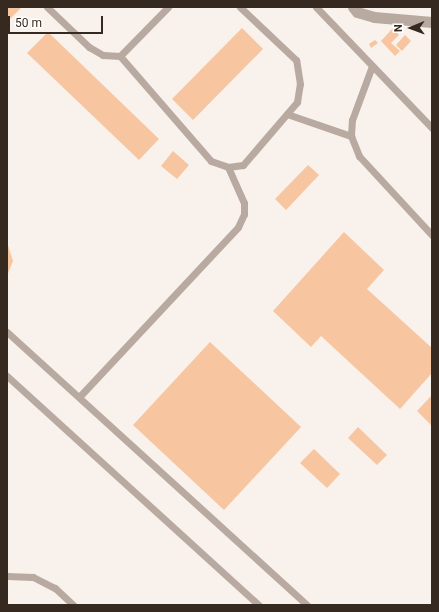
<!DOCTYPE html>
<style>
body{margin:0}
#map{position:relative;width:439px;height:612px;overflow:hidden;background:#fbfbfb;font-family:Roboto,sans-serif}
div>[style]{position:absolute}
.built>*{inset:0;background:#f9f1eb}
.building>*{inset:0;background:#f7c6a0}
.service>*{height:7px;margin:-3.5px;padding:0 3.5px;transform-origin:3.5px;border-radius:3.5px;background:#b8aaa0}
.minor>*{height:11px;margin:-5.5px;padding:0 5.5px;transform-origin:5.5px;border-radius:5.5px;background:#b8aaa0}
span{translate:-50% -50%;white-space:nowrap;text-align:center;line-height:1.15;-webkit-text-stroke:4px #fff;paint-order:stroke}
.frame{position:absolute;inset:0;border:8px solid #362a20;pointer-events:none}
.north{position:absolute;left:391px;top:8px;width:40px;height:40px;-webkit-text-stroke:3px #fff;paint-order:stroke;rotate:269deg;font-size:11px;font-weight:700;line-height:16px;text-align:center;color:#362a20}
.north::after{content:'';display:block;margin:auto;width:14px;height:18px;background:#362a20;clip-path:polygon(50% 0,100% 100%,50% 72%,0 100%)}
.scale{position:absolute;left:8px;top:16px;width:95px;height:18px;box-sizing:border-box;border:2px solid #362a20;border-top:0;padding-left:5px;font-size:12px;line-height:14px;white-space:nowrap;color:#362a20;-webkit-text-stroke:3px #fff;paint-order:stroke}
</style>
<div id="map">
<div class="built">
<i style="clip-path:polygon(7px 7px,432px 7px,432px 605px,7px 605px)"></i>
</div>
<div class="building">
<i style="clip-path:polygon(7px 7px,21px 8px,7px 22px)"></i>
<i style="clip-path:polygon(242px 28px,263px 49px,193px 120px,172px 99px)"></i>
<i style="clip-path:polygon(393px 28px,399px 35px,391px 43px,400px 51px,395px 56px,381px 41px)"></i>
<i style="clip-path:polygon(48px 32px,159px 139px,139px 160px,27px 53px)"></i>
<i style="clip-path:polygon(405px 35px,411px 41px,402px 51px,396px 45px)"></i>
<i style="clip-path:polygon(375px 40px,378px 43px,371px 48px,369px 44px)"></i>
<i style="clip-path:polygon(173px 151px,189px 165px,177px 179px,161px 166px)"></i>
<i style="clip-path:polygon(308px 165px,319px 175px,286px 210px,275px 199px)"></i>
<i style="clip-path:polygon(344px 232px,384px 270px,367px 289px,432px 348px,432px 373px,400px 409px,321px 336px,311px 347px,273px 311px)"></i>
<i style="clip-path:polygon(7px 242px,13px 261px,7px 276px)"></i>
<i style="clip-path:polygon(210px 342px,301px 427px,224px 510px,133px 425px)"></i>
<i style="clip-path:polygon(432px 395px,432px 426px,417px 411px)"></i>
<i style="clip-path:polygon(358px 427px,387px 455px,377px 465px,348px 438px)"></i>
<i style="clip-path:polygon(314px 449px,340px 474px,327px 488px,300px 463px)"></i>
</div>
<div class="service">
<i style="left:47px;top:7px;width:58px;rotate:43.6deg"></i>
<i style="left:89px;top:47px;width:16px;rotate:30deg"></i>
<i style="left:103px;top:55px;width:17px;rotate:3deg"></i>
<i style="left:120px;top:56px;width:69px;rotate:-45.6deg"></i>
<i style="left:316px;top:7px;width:168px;rotate:46.2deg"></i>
<i style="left:120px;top:56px;width:139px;rotate:49.1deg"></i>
<i style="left:211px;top:161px;width:18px;rotate:19deg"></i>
<i style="left:228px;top:167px;width:15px;rotate:-8deg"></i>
<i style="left:243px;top:165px;width:83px;rotate:-49.4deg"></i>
<i style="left:297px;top:102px;width:18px;rotate:-81deg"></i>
<i style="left:300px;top:84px;width:24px;rotate:-99deg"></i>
<i style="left:296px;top:60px;width:77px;rotate:-136.6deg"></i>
<i style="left:372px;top:66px;width:58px;rotate:110.3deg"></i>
<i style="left:352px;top:120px;width:16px;rotate:94deg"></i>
<i style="left:351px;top:136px;width:22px;rotate:68deg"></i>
<i style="left:359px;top:156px;width:108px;rotate:47.3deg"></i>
<i style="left:287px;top:114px;width:68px;rotate:19deg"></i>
<i style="left:7px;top:332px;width:406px;rotate:42.3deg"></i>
<i style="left:7px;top:376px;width:341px;rotate:42.3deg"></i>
<i style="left:80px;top:396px;width:231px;rotate:-46.9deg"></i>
<i style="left:238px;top:227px;width:14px;rotate:-65deg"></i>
<i style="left:244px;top:214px;width:11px;rotate:-90deg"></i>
<i style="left:244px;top:203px;width:39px;rotate:-114deg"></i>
<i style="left:7px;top:576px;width:26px;rotate:2deg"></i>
<i style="left:33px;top:577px;width:25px;rotate:27deg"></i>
<i style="left:55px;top:588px;width:25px;rotate:43deg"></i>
</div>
<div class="minor">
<i style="left:353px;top:7px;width:6px;rotate:51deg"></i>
<i style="left:357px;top:12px;width:18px;rotate:16deg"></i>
<i style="left:374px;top:17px;width:58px;rotate:4.9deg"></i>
</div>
<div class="frame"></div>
<div class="north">N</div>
<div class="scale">50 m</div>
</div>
